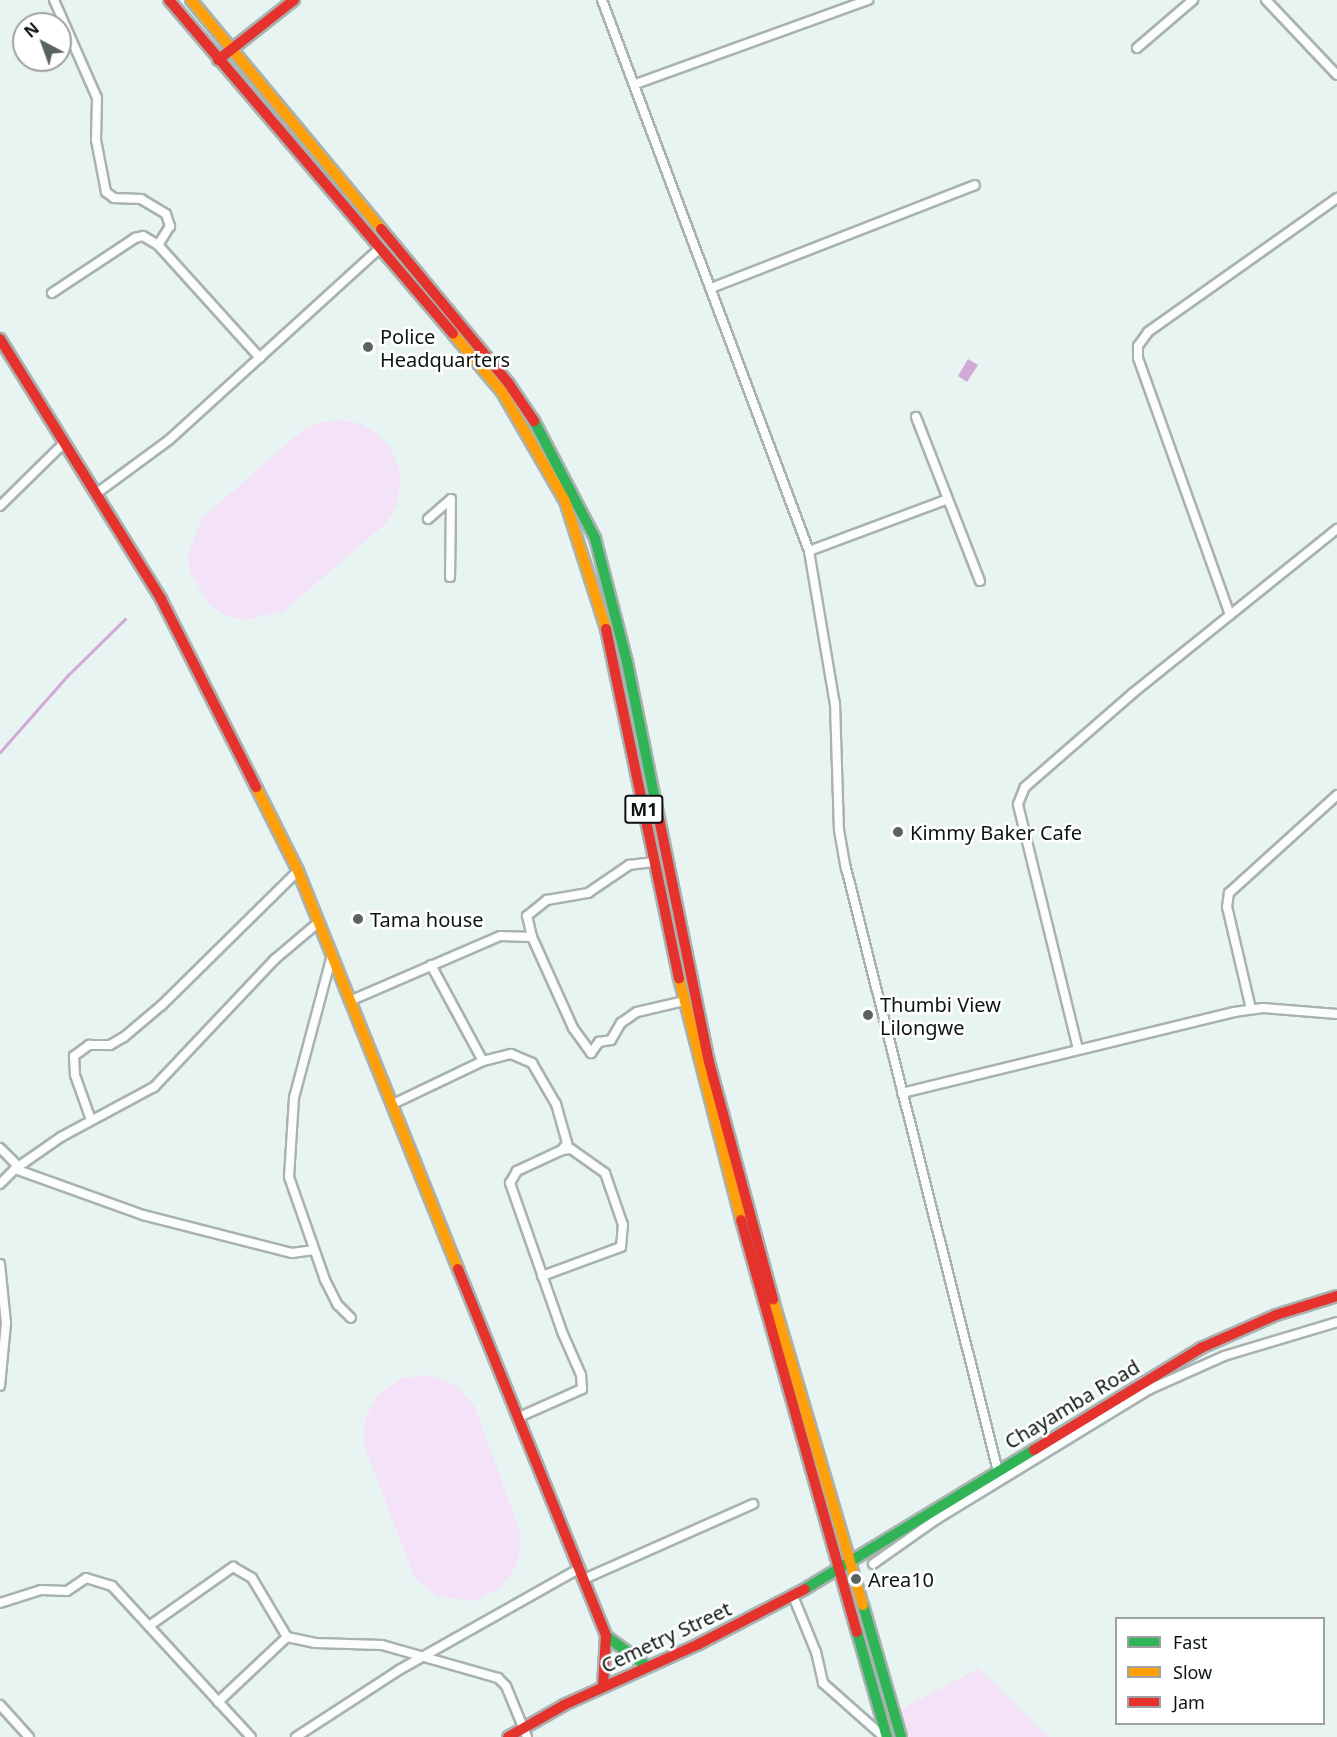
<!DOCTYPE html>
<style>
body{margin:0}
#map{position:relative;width:1337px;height:1737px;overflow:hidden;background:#e8f4f2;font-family:"Noto Sans",sans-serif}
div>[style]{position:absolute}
.green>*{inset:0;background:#f4e2f9}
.water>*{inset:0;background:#d0aad4}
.stream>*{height:3px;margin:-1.5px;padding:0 1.5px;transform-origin:1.5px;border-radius:1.5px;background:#d0aad4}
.roads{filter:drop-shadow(2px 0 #a8b2b0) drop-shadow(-2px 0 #a8b2b0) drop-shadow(0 2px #a8b2b0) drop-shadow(0 -2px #a8b2b0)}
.street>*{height:8px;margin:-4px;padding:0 4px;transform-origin:4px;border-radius:4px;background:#fcfdfd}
.fast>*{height:10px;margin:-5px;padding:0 5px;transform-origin:5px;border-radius:5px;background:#30b455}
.slow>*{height:10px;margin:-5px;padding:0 5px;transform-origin:5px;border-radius:5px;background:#ff9f0a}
.jam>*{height:10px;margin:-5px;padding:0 5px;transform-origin:5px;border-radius:5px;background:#e5322d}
.dots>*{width:16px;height:16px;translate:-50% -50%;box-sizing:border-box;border:3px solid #fff;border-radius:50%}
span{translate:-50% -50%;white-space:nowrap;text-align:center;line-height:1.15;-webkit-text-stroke:5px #fff;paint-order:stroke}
.shield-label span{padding:2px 4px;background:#fff;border:2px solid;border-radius:4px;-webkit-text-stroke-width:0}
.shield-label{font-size:18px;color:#0c1514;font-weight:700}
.poi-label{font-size:20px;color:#0c1514}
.left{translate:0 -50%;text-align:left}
.street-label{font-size:20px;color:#0c1514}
.legend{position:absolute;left:1115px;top:1617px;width:210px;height:108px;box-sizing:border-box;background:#fff;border:2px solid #9ea1a1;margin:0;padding:8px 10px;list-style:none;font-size:18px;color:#0c1514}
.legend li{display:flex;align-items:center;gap:12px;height:30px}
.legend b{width:30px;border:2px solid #9ea1a1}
.north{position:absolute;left:12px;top:12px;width:60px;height:60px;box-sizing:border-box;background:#fff;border:2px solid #9ea1a1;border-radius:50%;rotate:319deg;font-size:16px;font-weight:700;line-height:24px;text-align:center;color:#0c1514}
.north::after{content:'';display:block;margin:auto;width:21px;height:27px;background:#596362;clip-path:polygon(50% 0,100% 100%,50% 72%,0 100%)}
</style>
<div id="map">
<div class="green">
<i style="clip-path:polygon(342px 420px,361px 424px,378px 434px,391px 449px,399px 467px,400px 487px,396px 506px,386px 523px,284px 611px,246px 620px,227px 616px,211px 606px,190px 573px,188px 554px,202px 518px,304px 429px,322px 422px)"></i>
<i style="clip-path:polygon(430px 1375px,456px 1385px,474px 1405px,520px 1531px,519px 1558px,511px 1575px,498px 1589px,473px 1601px,437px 1596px,415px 1579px,364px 1445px,365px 1418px,379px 1394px,402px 1378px)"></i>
<i style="clip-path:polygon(979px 1668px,1048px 1737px,906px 1737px,900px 1710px)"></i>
</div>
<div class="water">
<i style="clip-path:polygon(968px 359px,978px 365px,967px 382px,958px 376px)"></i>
</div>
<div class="stream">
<i style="left:0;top:752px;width:103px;rotate:-48.6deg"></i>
<i style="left:68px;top:675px;width:80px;rotate:-44.5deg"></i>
</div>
<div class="roads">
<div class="street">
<i style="left:54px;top:0;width:107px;rotate:66.3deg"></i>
<i style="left:97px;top:98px;width:42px;rotate:91.4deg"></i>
<i style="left:96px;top:140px;width:53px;rotate:79.1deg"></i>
<i style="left:106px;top:192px;width:10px;rotate:37deg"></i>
<i style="left:114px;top:198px;width:27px;rotate:2deg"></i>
<i style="left:141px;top:199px;width:29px;rotate:31deg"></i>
<i style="left:166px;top:214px;width:13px;rotate:72deg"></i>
<i style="left:170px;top:226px;width:22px;rotate:122deg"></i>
<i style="left:602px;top:0;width:589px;rotate:69.41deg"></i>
<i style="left:809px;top:551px;width:155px;rotate:80.4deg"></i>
<i style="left:835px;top:704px;width:126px;rotate:88.2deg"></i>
<i style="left:839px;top:830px;width:39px;rotate:80deg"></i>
<i style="left:846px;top:868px;width:622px;rotate:75.85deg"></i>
<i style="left:1266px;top:0;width:103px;rotate:46.6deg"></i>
<i style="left:1137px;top:48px;width:74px;rotate:-40.6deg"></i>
<i style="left:636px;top:84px;width:247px;rotate:-19.9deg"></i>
<i style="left:711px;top:288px;width:283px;rotate:-21.3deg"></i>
<i style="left:52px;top:293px;width:100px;rotate:-33.5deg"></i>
<i style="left:135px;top:238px;width:8px;rotate:-14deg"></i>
<i style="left:143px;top:236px;width:17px;rotate:31deg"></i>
<i style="left:158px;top:245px;width:152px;rotate:47.9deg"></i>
<i style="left:916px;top:417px;width:176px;rotate:68.7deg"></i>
<i style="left:97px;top:493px;width:89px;rotate:-36.4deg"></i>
<i style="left:169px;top:440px;width:285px;rotate:-42.3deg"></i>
<i style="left:0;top:506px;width:90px;rotate:-44.5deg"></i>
<i style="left:428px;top:519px;width:30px;rotate:-41deg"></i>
<i style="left:451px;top:499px;width:78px;rotate:90.7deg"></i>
<i style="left:809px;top:551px;width:148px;rotate:-20.5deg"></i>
<i style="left:1230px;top:615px;width:273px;rotate:-109.7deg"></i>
<i style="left:1138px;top:358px;width:12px;rotate:-90deg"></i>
<i style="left:1138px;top:346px;width:17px;rotate:-54deg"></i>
<i style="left:1148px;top:332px;width:232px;rotate:-35.3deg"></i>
<i style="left:532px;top:937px;width:22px;rotate:-103deg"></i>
<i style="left:527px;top:916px;width:26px;rotate:-39deg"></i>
<i style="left:547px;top:900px;width:42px;rotate:-9.7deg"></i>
<i style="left:588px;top:893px;width:50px;rotate:-34.3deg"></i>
<i style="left:629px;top:865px;width:25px;rotate:-7deg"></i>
<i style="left:332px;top:955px;width:148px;rotate:104.9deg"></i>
<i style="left:294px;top:1098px;width:79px;rotate:93.6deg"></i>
<i style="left:289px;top:1177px;width:109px;rotate:70.7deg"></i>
<i style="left:325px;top:1280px;width:28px;rotate:63deg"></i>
<i style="left:338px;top:1305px;width:18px;rotate:45deg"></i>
<i style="left:431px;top:965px;width:109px;rotate:61.6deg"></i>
<i style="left:352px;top:1000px;width:161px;rotate:-23.4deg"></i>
<i style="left:500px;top:936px;width:32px;rotate:2deg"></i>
<i style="left:532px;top:937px;width:100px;rotate:65.7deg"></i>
<i style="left:573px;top:1028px;width:31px;rotate:54deg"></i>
<i style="left:591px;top:1053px;width:14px;rotate:-54deg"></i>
<i style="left:599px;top:1042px;width:12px;rotate:-9deg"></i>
<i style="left:611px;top:1040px;width:20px;rotate:-60deg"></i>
<i style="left:621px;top:1023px;width:19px;rotate:-35deg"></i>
<i style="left:637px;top:1012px;width:48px;rotate:-13.2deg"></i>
<i style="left:1251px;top:1009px;width:105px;rotate:-103.2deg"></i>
<i style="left:1227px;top:907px;width:14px;rotate:-82deg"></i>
<i style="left:1229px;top:893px;width:146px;rotate:-42.2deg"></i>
<i style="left:1078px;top:1049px;width:252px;rotate:-103.8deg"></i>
<i style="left:1018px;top:804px;width:18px;rotate:-68deg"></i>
<i style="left:1025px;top:787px;width:143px;rotate:-41deg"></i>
<i style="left:1133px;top:693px;width:262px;rotate:-38.8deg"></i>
<i style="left:902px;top:1093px;width:342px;rotate:-13.7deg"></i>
<i style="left:1234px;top:1012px;width:29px;rotate:-8deg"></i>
<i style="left:1263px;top:1008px;width:74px;rotate:4.6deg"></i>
<i style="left:393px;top:1104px;width:100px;rotate:-25.5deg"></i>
<i style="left:483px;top:1061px;width:29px;rotate:-14deg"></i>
<i style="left:511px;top:1054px;width:23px;rotate:23deg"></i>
<i style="left:532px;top:1063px;width:48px;rotate:59.7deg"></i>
<i style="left:556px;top:1104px;width:41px;rotate:74.2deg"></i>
<i style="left:567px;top:1143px;width:9px;rotate:126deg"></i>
<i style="left:562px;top:1150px;width:50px;rotate:155deg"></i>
<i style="left:517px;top:1171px;width:14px;rotate:120deg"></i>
<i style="left:510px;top:1183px;width:160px;rotate:70.7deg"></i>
<i style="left:563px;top:1334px;width:45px;rotate:66.3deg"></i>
<i style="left:581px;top:1375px;width:14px;rotate:86deg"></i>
<i style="left:582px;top:1389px;width:69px;rotate:156deg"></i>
<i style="left:91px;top:1120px;width:48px;rotate:-109.6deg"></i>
<i style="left:75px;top:1075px;width:19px;rotate:-93deg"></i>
<i style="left:74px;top:1056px;width:19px;rotate:-36deg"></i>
<i style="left:89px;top:1045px;width:21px"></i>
<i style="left:110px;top:1045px;width:16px;rotate:-30deg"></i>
<i style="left:124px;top:1037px;width:50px;rotate:-40.1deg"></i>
<i style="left:162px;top:1005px;width:191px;rotate:-44.6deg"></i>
<i style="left:0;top:1148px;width:25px;rotate:45deg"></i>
<i style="left:15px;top:1169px;width:136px;rotate:19.8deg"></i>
<i style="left:143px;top:1215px;width:154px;rotate:14.3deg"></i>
<i style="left:292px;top:1253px;width:22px;rotate:-8deg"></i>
<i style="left:0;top:1184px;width:21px;rotate:-45deg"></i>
<i style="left:15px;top:1169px;width:56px;rotate:-34.8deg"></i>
<i style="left:61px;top:1137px;width:106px;rotate:-28.3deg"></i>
<i style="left:154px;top:1087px;width:175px;rotate:-46.6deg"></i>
<i style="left:274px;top:960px;width:59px;rotate:-40.2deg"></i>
<i style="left:0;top:1264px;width:59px;rotate:84.2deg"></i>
<i style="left:6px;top:1323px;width:63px;rotate:95.4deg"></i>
<i style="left:542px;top:1276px;width:84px;rotate:-20.2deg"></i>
<i style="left:621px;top:1247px;width:22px;rotate:-85deg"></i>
<i style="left:623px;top:1225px;width:55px;rotate:-109.1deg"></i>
<i style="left:605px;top:1173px;width:42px;rotate:-144.8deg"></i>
<i style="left:571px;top:1149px;width:9px;rotate:174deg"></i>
<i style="left:873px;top:1564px;width:78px;rotate:-35.1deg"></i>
<i style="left:937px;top:1519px;width:250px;rotate:-31.4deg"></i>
<i style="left:1150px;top:1389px;width:81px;rotate:-24deg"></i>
<i style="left:1224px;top:1356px;width:118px;rotate:-16.7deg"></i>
<i style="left:584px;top:1579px;width:185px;rotate:-23.9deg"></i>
<i style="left:793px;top:1596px;width:61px;rotate:67.7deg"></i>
<i style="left:816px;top:1652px;width:32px;rotate:77deg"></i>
<i style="left:823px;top:1683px;width:81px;rotate:41.5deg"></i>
<i style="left:0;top:1603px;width:43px;rotate:-17.6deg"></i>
<i style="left:41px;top:1590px;width:26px;rotate:2deg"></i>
<i style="left:67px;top:1591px;width:23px;rotate:-34deg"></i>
<i style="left:86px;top:1578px;width:27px;rotate:17deg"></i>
<i style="left:112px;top:1586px;width:205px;rotate:47.4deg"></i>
<i style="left:149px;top:1626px;width:103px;rotate:-35.1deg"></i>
<i style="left:233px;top:1567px;width:22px;rotate:30deg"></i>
<i style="left:252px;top:1578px;width:69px;rotate:59.3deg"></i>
<i style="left:218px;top:1702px;width:95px;rotate:-43.3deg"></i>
<i style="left:287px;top:1637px;width:29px;rotate:12deg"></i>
<i style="left:315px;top:1643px;width:67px;rotate:1.7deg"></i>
<i style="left:382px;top:1645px;width:121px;rotate:15.9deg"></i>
<i style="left:498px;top:1678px;width:11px;rotate:45deg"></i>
<i style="left:506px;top:1686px;width:55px;rotate:67.6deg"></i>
<i style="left:0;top:1705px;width:43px;rotate:47.8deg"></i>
<i style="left:296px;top:1737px;width:123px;rotate:-33deg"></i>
<i style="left:399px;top:1670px;width:208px;rotate:-29.4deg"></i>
</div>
<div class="fast">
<i style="left:534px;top:421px;width:132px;rotate:62.5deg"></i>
<i style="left:595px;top:538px;width:128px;rotate:75.5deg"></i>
<i style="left:627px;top:662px;width:145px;rotate:78.5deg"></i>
<i style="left:805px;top:1589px;width:268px;rotate:-31.3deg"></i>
<i style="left:863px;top:1605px;width:137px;rotate:73.9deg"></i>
<i style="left:857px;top:1632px;width:109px;rotate:74.1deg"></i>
<i style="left:606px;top:1636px;width:52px;rotate:36.4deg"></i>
</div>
<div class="slow">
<i style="left:191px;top:0;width:298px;rotate:50.3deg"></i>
<i style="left:453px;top:334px;width:76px;rotate:49.8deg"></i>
<i style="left:502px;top:392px;width:126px;rotate:60deg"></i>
<i style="left:565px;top:501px;width:134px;rotate:72.2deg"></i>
<i style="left:256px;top:787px;width:94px;rotate:63.4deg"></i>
<i style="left:298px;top:871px;width:429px;rotate:68.1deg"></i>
<i style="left:679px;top:978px;width:250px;rotate:75.6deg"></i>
<i style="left:773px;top:1300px;width:318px;rotate:73.6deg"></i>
</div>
<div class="jam">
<i style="left:169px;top:0;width:438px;rotate:49.6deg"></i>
<i style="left:218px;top:60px;width:97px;rotate:-38.3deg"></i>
<i style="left:381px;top:229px;width:201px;rotate:50.4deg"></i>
<i style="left:509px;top:384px;width:45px;rotate:56deg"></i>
<i style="left:0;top:339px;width:306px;rotate:58.2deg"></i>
<i style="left:161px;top:599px;width:211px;rotate:63.2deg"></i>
<i style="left:606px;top:629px;width:357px;rotate:78.2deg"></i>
<i style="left:656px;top:804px;width:263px;rotate:78.4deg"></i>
<i style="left:709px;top:1062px;width:246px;rotate:74.9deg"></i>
<i style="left:741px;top:1220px;width:428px;rotate:74.3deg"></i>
<i style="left:458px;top:1269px;width:396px;rotate:68deg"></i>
<i style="left:606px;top:1636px;width:51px;rotate:93.4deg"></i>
<i style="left:1034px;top:1450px;width:196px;rotate:-31.4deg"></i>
<i style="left:1201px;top:1348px;width:82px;rotate:-23.7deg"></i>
<i style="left:1276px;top:1315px;width:64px;rotate:-17.3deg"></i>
<i style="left:508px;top:1737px;width:64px;rotate:-29.7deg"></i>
<i style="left:564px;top:1705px;width:148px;rotate:-24.3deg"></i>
<i style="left:699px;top:1644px;width:119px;rotate:-27.4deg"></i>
</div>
</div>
<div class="dots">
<i style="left:368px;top:347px;background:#596362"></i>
<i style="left:898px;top:832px;background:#596362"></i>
<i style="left:358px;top:919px;background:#596362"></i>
<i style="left:868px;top:1015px;background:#596362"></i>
<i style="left:856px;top:1579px;background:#596362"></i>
</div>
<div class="shield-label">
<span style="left:644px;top:809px">M1</span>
</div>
<div class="poi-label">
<span class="left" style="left:380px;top:348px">Police<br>Headquarters</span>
<span class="left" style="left:910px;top:832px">Kimmy Baker Cafe</span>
<span class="left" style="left:370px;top:919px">Tama house</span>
<span class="left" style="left:880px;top:1016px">Thumbi View<br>Lilongwe</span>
<span class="left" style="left:868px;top:1579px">Area10</span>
</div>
<div class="street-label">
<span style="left:1072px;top:1404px;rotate:-31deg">Chayamba Road</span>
<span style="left:666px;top:1637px;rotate:-25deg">Cemetry Street</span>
</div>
<ul class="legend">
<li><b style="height:8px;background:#30b455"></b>Fast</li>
<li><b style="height:8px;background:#ff9f0a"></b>Slow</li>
<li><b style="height:8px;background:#e5322d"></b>Jam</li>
</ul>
<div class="north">N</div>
</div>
